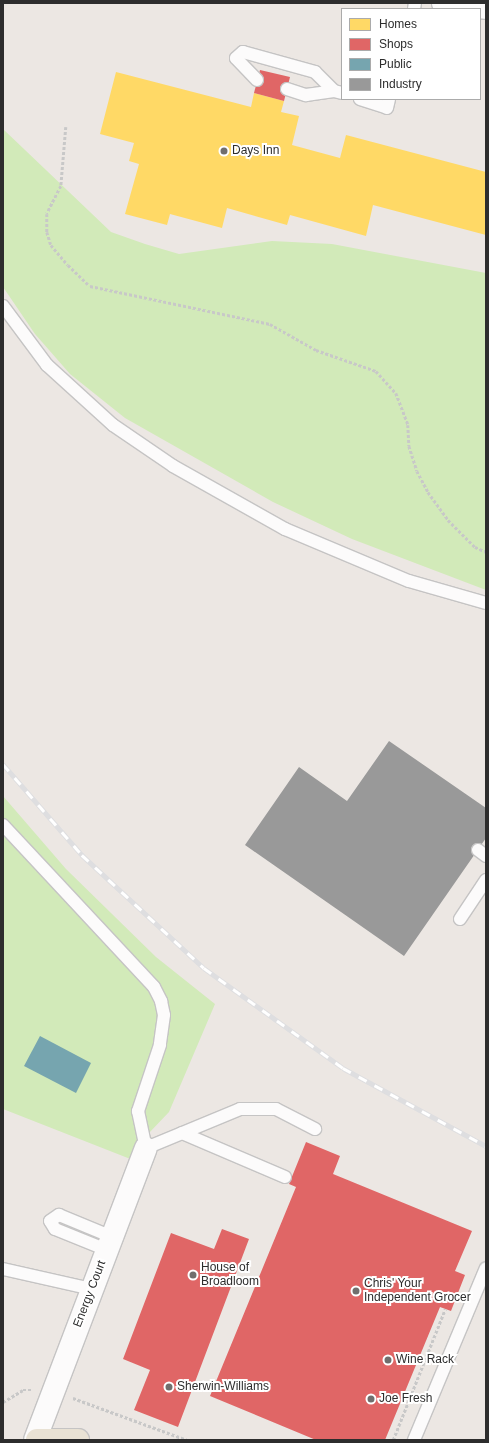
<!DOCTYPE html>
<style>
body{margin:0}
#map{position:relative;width:489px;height:1443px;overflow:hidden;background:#ece7e3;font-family:Helvetica,sans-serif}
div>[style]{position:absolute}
.green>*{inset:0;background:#d2eab9}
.homes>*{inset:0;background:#ffd966}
.shops>*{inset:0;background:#e06666}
.public>*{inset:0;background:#76a5af}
.industry>*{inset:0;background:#999}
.path>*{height:2.5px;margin-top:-1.25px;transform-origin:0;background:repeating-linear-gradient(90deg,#c8c8c8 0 3px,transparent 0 5px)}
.roads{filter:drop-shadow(1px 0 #c5c4c4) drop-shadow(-1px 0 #c5c4c4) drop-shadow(0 1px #c5c4c4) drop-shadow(0 -1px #c5c4c4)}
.service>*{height:12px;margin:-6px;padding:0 6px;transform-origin:6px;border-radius:6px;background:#fcfbfb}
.minor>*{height:22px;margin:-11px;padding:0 11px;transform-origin:11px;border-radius:11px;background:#fcfbfb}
.secondary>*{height:22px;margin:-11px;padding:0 11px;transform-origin:11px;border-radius:11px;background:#fcfbfb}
.primary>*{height:22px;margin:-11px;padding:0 11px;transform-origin:11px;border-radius:11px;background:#e9e2d4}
.rail>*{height:4.5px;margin-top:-2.25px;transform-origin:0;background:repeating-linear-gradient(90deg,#fff 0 9px,#dedee0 0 18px);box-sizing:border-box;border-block:1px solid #dedee0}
.dots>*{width:11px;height:11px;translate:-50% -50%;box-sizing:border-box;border:2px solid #fff;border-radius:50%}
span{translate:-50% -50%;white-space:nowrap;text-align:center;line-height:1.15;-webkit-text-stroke:4px #fff;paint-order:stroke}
.poi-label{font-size:12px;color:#2d2d2d}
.left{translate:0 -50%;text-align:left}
.street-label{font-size:12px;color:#2d2d2d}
.frame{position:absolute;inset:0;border:4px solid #2d2d2d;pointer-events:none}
.legend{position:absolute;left:341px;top:8px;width:140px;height:92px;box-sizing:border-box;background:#fff;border:1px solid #ababab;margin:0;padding:5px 7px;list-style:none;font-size:12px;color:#2d2d2d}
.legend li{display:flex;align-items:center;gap:8px;height:20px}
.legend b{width:20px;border:1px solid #ababab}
</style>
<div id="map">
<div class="green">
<i style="clip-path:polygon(3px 129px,111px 232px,145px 244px,179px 254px,272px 241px,332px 244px,486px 273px,486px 590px,352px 539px,273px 502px,125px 418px,70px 374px,35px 334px,3px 287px)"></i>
<i style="clip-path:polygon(3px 796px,66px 869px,156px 957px,215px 1004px,169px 1112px,149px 1133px,138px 1162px,3px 1109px)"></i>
</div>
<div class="homes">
<i style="clip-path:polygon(116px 72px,251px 107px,254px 93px,284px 101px,281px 112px,299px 116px,292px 145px,340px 158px,346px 135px,486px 172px,486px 235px,373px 205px,366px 236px,290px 215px,287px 225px,227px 208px,222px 228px,170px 214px,167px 225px,125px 214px,139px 164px,129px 161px,134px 143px,100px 134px)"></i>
</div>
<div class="shops">
<i style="clip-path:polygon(260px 70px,290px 77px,284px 101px,254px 93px)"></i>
<i style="clip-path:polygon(306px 1142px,340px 1156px,333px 1174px,472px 1231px,455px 1271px,465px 1275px,451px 1311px,440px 1307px,385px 1440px,316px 1440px,210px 1396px,296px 1187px,289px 1184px)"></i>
<i style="clip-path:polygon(222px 1229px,249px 1239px,178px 1427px,134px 1410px,150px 1370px,123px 1359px,171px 1233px,214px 1249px)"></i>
</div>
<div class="public">
<i style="clip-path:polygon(40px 1036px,91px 1063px,76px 1093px,24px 1066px)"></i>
</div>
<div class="industry">
<i style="clip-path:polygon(389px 741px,486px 808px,486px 838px,404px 956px,245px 845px,299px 767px,347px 801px)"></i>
</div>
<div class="path">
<i style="left:66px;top:127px;width:59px;rotate:94.8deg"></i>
<i style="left:61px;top:186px;width:31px;rotate:117deg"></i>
<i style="left:47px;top:214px;width:18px;rotate:90deg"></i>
<i style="left:47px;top:232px;width:14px;rotate:73deg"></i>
<i style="left:51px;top:245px;width:26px;rotate:50deg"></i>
<i style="left:68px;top:265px;width:30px;rotate:44deg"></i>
<i style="left:90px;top:286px;width:184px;rotate:11.9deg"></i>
<i style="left:270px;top:324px;width:53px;rotate:29.5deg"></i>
<i style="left:316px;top:350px;width:64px;rotate:19.3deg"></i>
<i style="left:376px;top:371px;width:30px;rotate:48deg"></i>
<i style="left:396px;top:393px;width:34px;rotate:69deg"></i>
<i style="left:408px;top:425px;width:21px;rotate:87deg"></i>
<i style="left:409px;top:446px;width:26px;rotate:72deg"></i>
<i style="left:417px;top:471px;width:24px;rotate:62deg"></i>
<i style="left:428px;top:492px;width:34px;rotate:54deg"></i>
<i style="left:448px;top:520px;width:38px;rotate:45deg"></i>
<i style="left:475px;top:547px;width:12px;rotate:24deg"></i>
<i style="left:73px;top:1398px;width:121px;rotate:20.2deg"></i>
<i style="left:3px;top:1402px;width:23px;rotate:-31deg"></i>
<i style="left:23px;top:1390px;width:8px"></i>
<i style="left:393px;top:1440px;width:141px;rotate:-68.3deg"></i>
</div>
<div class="roads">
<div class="service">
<i style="left:414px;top:9px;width:6px;rotate:-81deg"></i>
<i style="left:257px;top:80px;width:30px;rotate:-134deg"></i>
<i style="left:236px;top:58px;width:9px;rotate:-41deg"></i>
<i style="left:243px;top:52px;width:75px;rotate:15.5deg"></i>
<i style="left:315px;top:72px;width:27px;rotate:45deg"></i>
<i style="left:334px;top:91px;width:8px;rotate:14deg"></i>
<i style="left:287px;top:89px;width:20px;rotate:18deg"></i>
<i style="left:306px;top:95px;width:28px;rotate:-8deg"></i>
<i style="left:360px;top:99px;width:28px;rotate:18deg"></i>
<i style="left:387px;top:108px;width:9px;rotate:-77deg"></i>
<i style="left:3px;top:306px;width:74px;rotate:53.3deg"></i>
<i style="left:47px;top:365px;width:89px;rotate:42.3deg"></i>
<i style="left:113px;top:425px;width:73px;rotate:34.3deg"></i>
<i style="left:173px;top:466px;width:129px;rotate:29.4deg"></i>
<i style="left:285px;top:529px;width:134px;rotate:22.8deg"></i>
<i style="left:409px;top:581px;width:80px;rotate:15.9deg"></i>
<i style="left:3px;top:825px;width:221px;rotate:47deg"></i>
<i style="left:154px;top:987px;width:16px;rotate:63deg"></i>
<i style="left:161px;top:1001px;width:14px;rotate:78deg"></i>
<i style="left:164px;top:1015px;width:30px;rotate:98deg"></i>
<i style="left:160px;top:1045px;width:70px;rotate:108.4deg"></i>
<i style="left:138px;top:1111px;width:38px;rotate:78deg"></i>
<i style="left:146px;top:1148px;width:102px;rotate:-22.5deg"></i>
<i style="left:240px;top:1109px;width:36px"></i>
<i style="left:276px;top:1109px;width:44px;rotate:27.1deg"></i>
<i style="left:478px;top:850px;width:10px;rotate:37deg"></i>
<i style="left:460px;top:919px;width:47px;rotate:-56.3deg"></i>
<i style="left:182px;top:1133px;width:112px;rotate:23.1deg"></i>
<i style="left:107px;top:1250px;width:56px;rotate:-158deg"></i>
<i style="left:55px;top:1229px;width:9px;rotate:-122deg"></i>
<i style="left:50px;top:1221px;width:11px;rotate:-34deg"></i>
<i style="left:59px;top:1215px;width:57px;rotate:22.5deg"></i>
<i style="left:3px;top:1269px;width:91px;rotate:12.7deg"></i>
<i style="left:414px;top:1440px;width:186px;rotate:-67.3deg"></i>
</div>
<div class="minor">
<i style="left:35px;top:1440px;width:312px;rotate:-69.2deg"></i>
</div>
<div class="secondary">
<i style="left:443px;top:3px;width:43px;rotate:6.6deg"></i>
</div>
<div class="primary">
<i style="left:37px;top:1440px;width:41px"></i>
</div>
</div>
<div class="rail">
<i style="left:3px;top:764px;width:121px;rotate:49deg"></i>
<i style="left:82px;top:855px;width:166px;rotate:42.8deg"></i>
<i style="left:204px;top:968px;width:171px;rotate:35.7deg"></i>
<i style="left:343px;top:1068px;width:163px;rotate:28.6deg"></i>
</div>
<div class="dots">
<i style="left:224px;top:151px;background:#706e6d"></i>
<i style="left:193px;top:1275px;background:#706e6d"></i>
<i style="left:356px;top:1291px;background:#706e6d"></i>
<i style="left:388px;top:1360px;background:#706e6d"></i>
<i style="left:169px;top:1387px;background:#706e6d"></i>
<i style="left:371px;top:1399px;background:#706e6d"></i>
</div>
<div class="poi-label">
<span class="left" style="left:232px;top:151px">Days Inn</span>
<span class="left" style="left:201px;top:1275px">House of<br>Broadloom</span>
<span class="left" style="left:364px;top:1291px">Chris' Your<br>Independent Grocer</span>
<span class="left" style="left:396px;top:1360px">Wine Rack</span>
<span class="left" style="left:177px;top:1387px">Sherwin-Williams</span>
<span class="left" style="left:379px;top:1399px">Joe Fresh</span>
</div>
<div class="street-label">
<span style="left:90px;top:1294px;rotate:-69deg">Energy Court</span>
</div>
<div class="frame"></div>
<ul class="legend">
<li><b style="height:11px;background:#ffd966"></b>Homes</li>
<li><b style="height:11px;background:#e06666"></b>Shops</li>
<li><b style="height:11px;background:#76a5af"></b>Public</li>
<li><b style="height:11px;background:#999"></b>Industry</li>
</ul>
</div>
